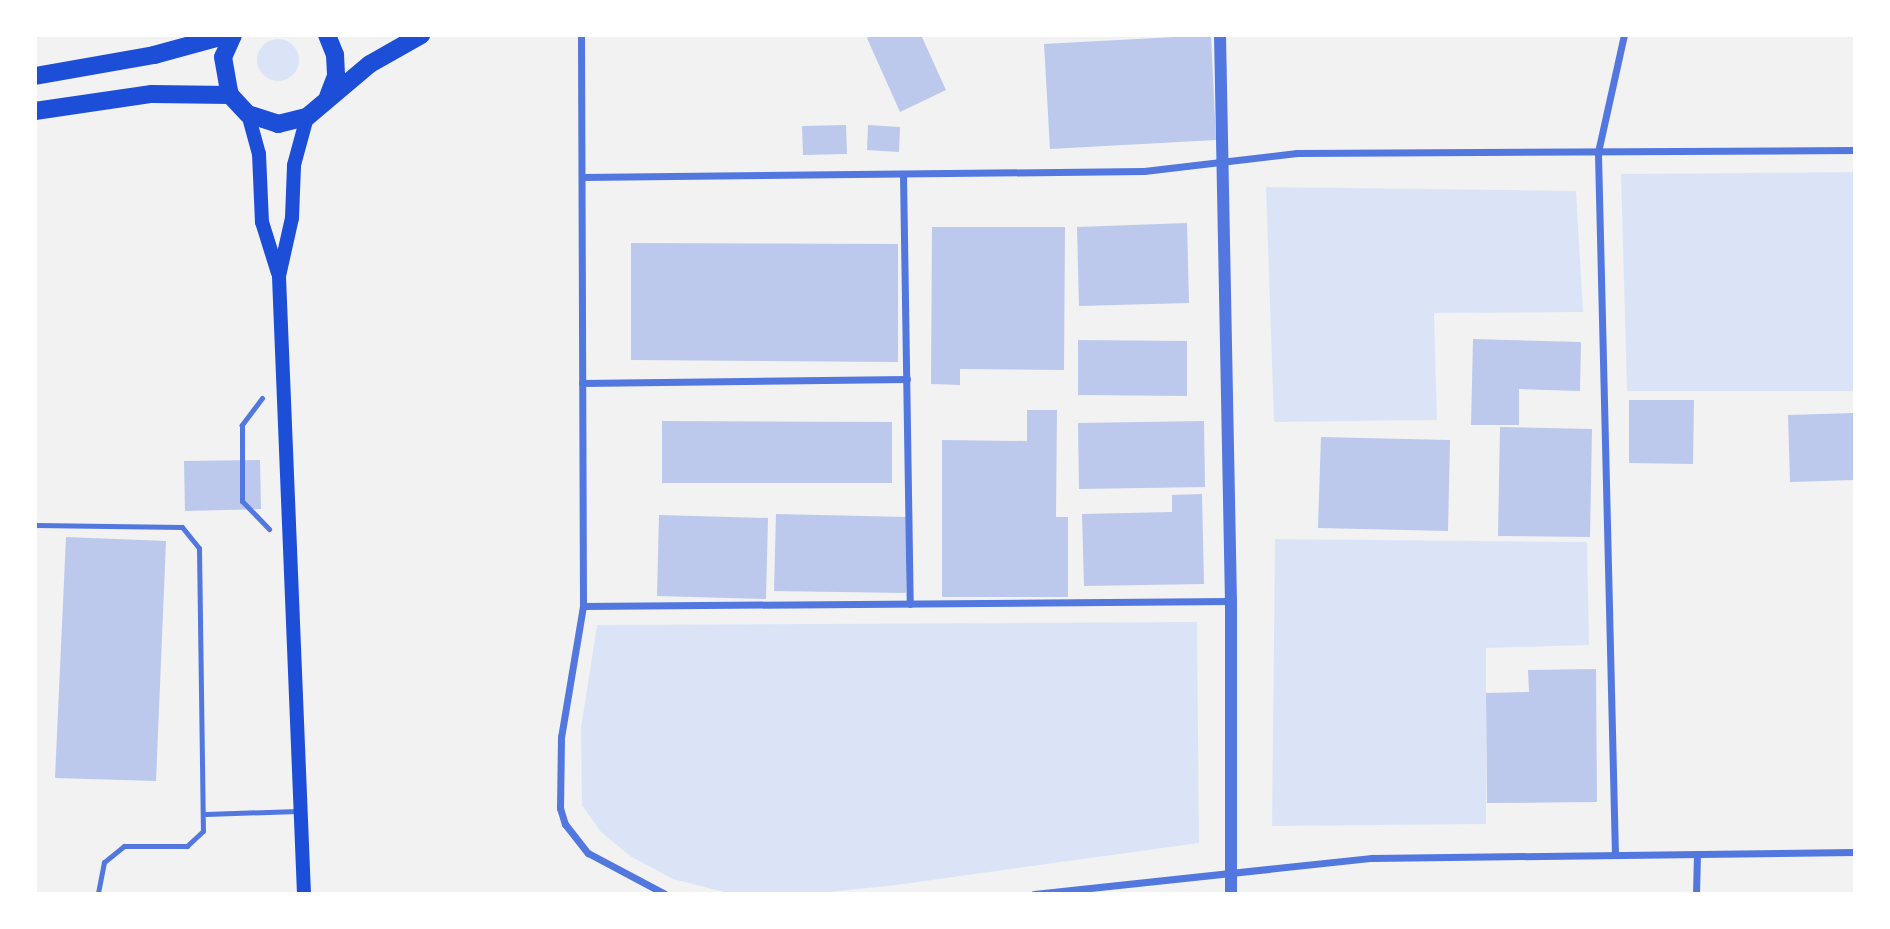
<!DOCTYPE html>
<style>
body{margin:0}
#map{position:relative;width:1890px;height:929px;overflow:hidden;background:#f2f2f2;font-family:"Fira Sans",sans-serif}
div>[style]{position:absolute}
.green>*{inset:0;background:#dbe4f7}
.round{border-radius:50%}
.building>*{inset:0;background:#bdc9ec}
.service>*{height:5px;margin:-2.5px;padding:0 2.5px;transform-origin:2.5px;border-radius:2.5px;background:#5277de}
.minor>*{height:7px;margin:-3.5px;padding:0 3.5px;transform-origin:3.5px;border-radius:3.5px;background:#5277de}
.tertiary>*{height:12px;margin:-6px;padding:0 6px;transform-origin:6px;border-radius:6px;background:#5277de}
.secondary>*{height:14px;margin:-7px;padding:0 7px;transform-origin:7px;border-radius:7px;background:#1d4ed8}
.primary>*{height:18px;margin:-9px;padding:0 9px;transform-origin:9px;border-radius:9px;background:#1d4ed8}
span{translate:-50% -50%;white-space:nowrap;text-align:center;line-height:1.15;-webkit-text-stroke:7px #fff;paint-order:stroke}
.frame{position:absolute;inset:0;border:37px solid #fff;pointer-events:none}
</style>
<div id="map">
<div class="green">
<i class="round" style="left:257px;top:39px;width:42px;height:42px"></i>
<i style="clip-path:polygon(1855px 172px,1855px 391px,1627px 391px,1621px 174px)"></i>
<i style="clip-path:polygon(1266px 187px,1576px 191px,1583px 312px,1434px 313px,1437px 420px,1274px 422px)"></i>
<i style="clip-path:polygon(1275px 539px,1587px 542px,1589px 645px,1486px 648px,1486px 824px,1272px 826px)"></i>
<i style="clip-path:polygon(1197px 622px,1199px 843px,896px 885px,811px 894px,732px 894px,673px 879px,630px 856px,600px 831px,582px 805px,581px 728px,597px 625px)"></i>
</div>
<div class="building">
<i style="clip-path:polygon(873px 35px,921px 35px,946px 90px,900px 112px,867px 38px)"></i>
<i style="clip-path:polygon(1211px 35px,1216px 140px,1050px 149px,1044px 44px)"></i>
<i style="clip-path:polygon(846px 125px,847px 154px,803px 155px,802px 126px)"></i>
<i style="clip-path:polygon(868px 125px,900px 127px,899px 152px,867px 150px)"></i>
<i style="clip-path:polygon(1187px 223px,1189px 303px,1079px 306px,1077px 227px)"></i>
<i style="clip-path:polygon(932px 227px,1065px 227px,1064px 370px,960px 369px,960px 385px,931px 384px)"></i>
<i style="clip-path:polygon(631px 243px,898px 244px,898px 362px,631px 360px)"></i>
<i style="clip-path:polygon(1473px 339px,1581px 342px,1580px 391px,1519px 389px,1519px 425px,1471px 425px)"></i>
<i style="clip-path:polygon(1078px 340px,1187px 341px,1187px 396px,1078px 395px)"></i>
<i style="clip-path:polygon(1629px 400px,1694px 400px,1693px 464px,1629px 463px)"></i>
<i style="clip-path:polygon(1027px 410px,1057px 410px,1056px 517px,1068px 517px,1068px 597px,942px 597px,942px 440px,1027px 441px)"></i>
<i style="clip-path:polygon(1855px 413px,1855px 480px,1790px 482px,1788px 415px)"></i>
<i style="clip-path:polygon(662px 421px,892px 422px,892px 483px,662px 483px)"></i>
<i style="clip-path:polygon(1204px 421px,1205px 487px,1079px 489px,1078px 423px)"></i>
<i style="clip-path:polygon(1500px 427px,1592px 429px,1590px 537px,1498px 536px)"></i>
<i style="clip-path:polygon(1321px 437px,1450px 440px,1448px 531px,1318px 528px)"></i>
<i style="clip-path:polygon(260px 460px,261px 509px,185px 511px,184px 461px)"></i>
<i style="clip-path:polygon(1202px 494px,1204px 584px,1084px 586px,1082px 514px,1172px 512px,1172px 495px)"></i>
<i style="clip-path:polygon(776px 514px,907px 517px,906px 593px,774px 591px)"></i>
<i style="clip-path:polygon(659px 515px,768px 518px,766px 599px,657px 596px)"></i>
<i style="clip-path:polygon(66px 537px,166px 541px,156px 781px,55px 778px)"></i>
<i style="clip-path:polygon(1596px 669px,1597px 802px,1487px 803px,1486px 693px,1529px 692px,1528px 670px)"></i>
</div>
<div class="service">
<i style="left:262px;top:398px;width:34px;rotate:127deg"></i>
<i style="left:242px;top:425px;width:76px;rotate:90deg"></i>
<i style="left:242px;top:501px;width:39px;rotate:46deg"></i>
<i style="left:35px;top:525px;width:147px;rotate:0.8deg"></i>
<i style="left:182px;top:527px;width:27px;rotate:51deg"></i>
<i style="left:199px;top:548px;width:283px;rotate:89.2deg"></i>
<i style="left:203px;top:831px;width:22px;rotate:137deg"></i>
<i style="left:187px;top:846px;width:63px;rotate:180deg"></i>
<i style="left:124px;top:846px;width:26px;rotate:141deg"></i>
<i style="left:104px;top:862px;width:33px;rotate:101deg"></i>
<i style="left:206px;top:814px;width:92px;rotate:-1.9deg"></i>
</div>
<div class="minor">
<i style="left:581px;top:35px;width:571px;rotate:89.8deg"></i>
<i style="left:583px;top:606px;width:133px;rotate:99.5deg"></i>
<i style="left:561px;top:737px;width:71px;rotate:90.8deg"></i>
<i style="left:560px;top:808px;width:17px;rotate:73deg"></i>
<i style="left:565px;top:824px;width:37px;rotate:52deg"></i>
<i style="left:588px;top:853px;width:87px;rotate:28deg"></i>
<i style="left:903px;top:174px;width:430px;rotate:89.1deg"></i>
<i style="left:582px;top:177px;width:562px;rotate:-0.61deg"></i>
<i style="left:1144px;top:171px;width:154px;rotate:-6.7deg"></i>
<i style="left:1297px;top:153px;width:558px;rotate:-0.31deg"></i>
<i style="left:582px;top:383px;width:325px;rotate:-0.7deg"></i>
<i style="left:583px;top:606px;width:648px;rotate:-0.44deg"></i>
<i style="left:1615px;top:855px;width:703px;rotate:-91.39deg"></i>
<i style="left:1598px;top:152px;width:120px;rotate:-77.5deg"></i>
<i style="left:1034px;top:894px;width:340px;rotate:-6.1deg"></i>
<i style="left:1372px;top:858px;width:483px;rotate:-0.7deg"></i>
<i style="left:1696px;top:894px;width:40px;rotate:-88.6deg"></i>
</div>
<div class="tertiary">
<i style="left:1220px;top:35px;width:566px;rotate:88.89deg"></i>
<i style="left:1231px;top:601px;width:293px;rotate:90deg"></i>
</div>
<div class="secondary">
<i style="left:248px;top:114px;width:41px;rotate:74.6deg"></i>
<i style="left:259px;top:154px;width:68px;rotate:87.5deg"></i>
<i style="left:262px;top:222px;width:53px;rotate:72.6deg"></i>
<i style="left:304px;top:894px;width:619px;rotate:-92.32deg"></i>
<i style="left:279px;top:276px;width:59px;rotate:-77.4deg"></i>
<i style="left:292px;top:218px;width:53px;rotate:-87.8deg"></i>
<i style="left:294px;top:165px;width:50px;rotate:-74.8deg"></i>
</div>
<div class="primary">
<i style="left:233px;top:35px;width:24px;rotate:114deg"></i>
<i style="left:223px;top:57px;width:39px;rotate:80deg"></i>
<i style="left:230px;top:95px;width:26px;rotate:47deg"></i>
<i style="left:248px;top:114px;width:32px;rotate:18deg"></i>
<i style="left:278px;top:124px;width:30px;rotate:-14deg"></i>
<i style="left:307px;top:117px;width:82px;rotate:-40.1deg"></i>
<i style="left:370px;top:64px;width:59px;rotate:-29.6deg"></i>
<i style="left:327px;top:35px;width:22px;rotate:68deg"></i>
<i style="left:335px;top:55px;width:21px;rotate:87deg"></i>
<i style="left:336px;top:76px;width:22px;rotate:111deg"></i>
<i style="left:35px;top:76px;width:121px;rotate:-10deg"></i>
<i style="left:154px;top:55px;width:76px;rotate:-15.3deg"></i>
<i style="left:35px;top:111px;width:118px;rotate:-8.3deg"></i>
<i style="left:152px;top:94px;width:78px;rotate:0.7deg"></i>
</div>
<div class="frame"></div>
</div>
